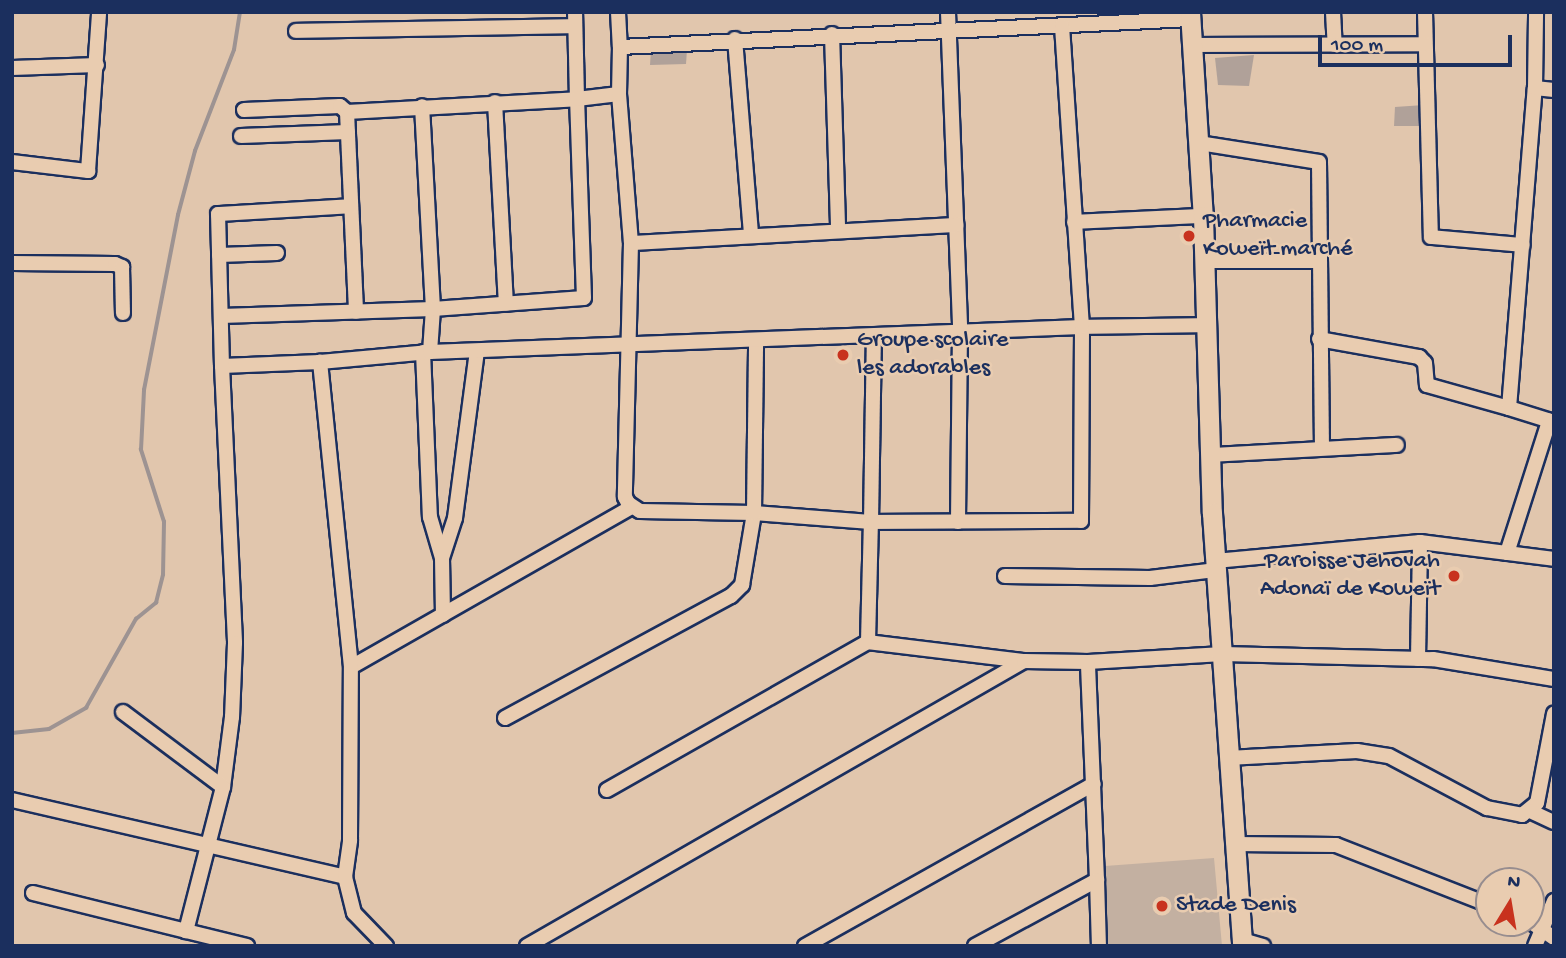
<!DOCTYPE html>
<meta charset="utf-8">
<style>
body{margin:0}
#map{position:relative;width:1566px;height:958px;overflow:hidden;background:#e1c6ad;font-family:"Gochi Hand",sans-serif}
div>[style]{position:absolute}
.green>*{inset:0;background:#c3b0a1}
.stream>*{height:3.5px;margin:-1.75px;padding:0 1.75px;transform-origin:1.75px;border-radius:1.75px;background:#9d9392}
.building>*{inset:0;background:#b0a199}
.roads{filter:drop-shadow(2px 0 #1b2f5e) drop-shadow(-2px 0 #1b2f5e) drop-shadow(0 2px #1b2f5e) drop-shadow(0 -2px #1b2f5e)}
.minor>*{height:14px;margin:-7px;padding:0 7px;transform-origin:7px;border-radius:7px;background:#e9ccb0}
.tertiary>*{height:19px;margin:-9.5px;padding:0 9.5px;transform-origin:9.5px;border-radius:9.5px;background:#e9ccb0}
.dots>*{width:19px;height:19px;translate:-50% -50%;box-sizing:border-box;border:4px solid #e9ccb0;border-radius:50%}
span{translate:-50% -50%;white-space:nowrap;text-align:center;line-height:1.15;-webkit-text-stroke:5px #e9ccb0;paint-order:stroke}
.poi-label{font-size:24px;color:#1b2f5e}
.left{translate:0 -50%;text-align:left}
.right{translate:-100% -50%;text-align:right}
.frame{position:absolute;inset:0;border:14px solid #1b2f5e;pointer-events:none}
.north{position:absolute;left:1475px;top:867px;width:70px;height:70px;box-sizing:border-box;background:#e9ccb0;border:2px solid #978d8f;border-radius:50%;rotate:11deg;font-size:19px;font-weight:700;line-height:28px;text-align:center;color:#1b2f5e}
.north::after{content:'';display:block;margin:auto;width:24px;height:32px;background:#c8321e;clip-path:polygon(50% 0,100% 100%,50% 72%,0 100%)}
.scale{position:absolute;left:1318px;top:35px;width:194px;height:32px;box-sizing:border-box;border:4px solid #1b2f5e;border-top:0;padding-left:9px;font-size:21px;line-height:24px;white-space:nowrap;color:#1b2f5e;-webkit-text-stroke:5px #e9ccb0;paint-order:stroke}
</style>
<div id="map">
<div class="green">
<i style="clip-path:polygon(1214px 858px,1222px 946px,1106px 946px,1105px 866px)"></i>
</div>
<div class="stream">
<i style="left:12px;top:733px;width:37px;rotate:-6deg"></i>
<i style="left:49px;top:729px;width:43px;rotate:-29.6deg"></i>
<i style="left:86px;top:708px;width:102px;rotate:-60.7deg"></i>
<i style="left:136px;top:619px;width:26px;rotate:-39deg"></i>
<i style="left:156px;top:603px;width:29px;rotate:-76deg"></i>
<i style="left:163px;top:575px;width:53px;rotate:-88.9deg"></i>
<i style="left:164px;top:522px;width:76px;rotate:-107.7deg"></i>
<i style="left:141px;top:450px;width:60px;rotate:-87.1deg"></i>
<i style="left:144px;top:390px;width:178px;rotate:-79deg"></i>
<i style="left:178px;top:215px;width:66px;rotate:-75.1deg"></i>
<i style="left:195px;top:151px;width:108px;rotate:-68.9deg"></i>
<i style="left:234px;top:50px;width:38px;rotate:-81deg"></i>
</div>
<div class="building">
<i style="clip-path:polygon(651px 50px,687px 50px,686px 64px,650px 65px)"></i>
<i style="clip-path:polygon(1254px 55px,1249px 86px,1218px 85px,1215px 58px)"></i>
<i style="clip-path:polygon(1424px 105px,1425px 126px,1394px 126px,1395px 107px)"></i>
</div>
<div class="roads">
<div class="minor">
<i style="left:618px;top:12px;width:35px;rotate:87deg"></i>
<i style="left:948px;top:12px;width:318px;rotate:87.8deg"></i>
<i style="left:960px;top:330px;width:192px;rotate:90.6deg"></i>
<i style="left:1333px;top:12px;width:33px;rotate:87deg"></i>
<i style="left:1425px;top:12px;width:225px;rotate:88.5deg"></i>
<i style="left:1431px;top:237px;width:92px;rotate:5deg"></i>
<i style="left:296px;top:31px;width:279px;rotate:-1deg"></i>
<i style="left:832px;top:34px;width:195px;rotate:88.2deg"></i>
<i style="left:735px;top:39px;width:197px;rotate:85.3deg"></i>
<i style="left:1193px;top:45px;width:232px;rotate:-0.2deg"></i>
<i style="left:12px;top:68px;width:85px;rotate:-2deg"></i>
<i style="left:1535px;top:88px;width:19px;rotate:6deg"></i>
<i style="left:619px;top:94px;width:149px;rotate:85.4deg"></i>
<i style="left:631px;top:243px;width:254px;rotate:91.4deg"></i>
<i style="left:625px;top:497px;width:7px;rotate:63deg"></i>
<i style="left:628px;top:503px;width:14px;rotate:34deg"></i>
<i style="left:640px;top:511px;width:114px;rotate:1deg"></i>
<i style="left:754px;top:513px;width:117px;rotate:4.4deg"></i>
<i style="left:871px;top:522px;width:186px;rotate:-89.1deg"></i>
<i style="left:495px;top:102px;width:202px;rotate:86.9deg"></i>
<i style="left:244px;top:110px;width:96px;rotate:-2.4deg"></i>
<i style="left:340px;top:106px;width:9px;rotate:41deg"></i>
<i style="left:347px;top:112px;width:230px;rotate:-3.2deg"></i>
<i style="left:577px;top:99px;width:87px;rotate:-91.3deg"></i>
<i style="left:347px;top:112px;width:200px;rotate:87.4deg"></i>
<i style="left:241px;top:136px;width:107px;rotate:-2.1deg"></i>
<i style="left:1199px;top:143px;width:121px;rotate:9deg"></i>
<i style="left:1319px;top:162px;width:284px;rotate:89.4deg"></i>
<i style="left:12px;top:162px;width:77px;rotate:6.8deg"></i>
<i style="left:88px;top:171px;width:159px;rotate:-86deg"></i>
<i style="left:1074px;top:222px;width:129px;rotate:-2.7deg"></i>
<i style="left:631px;top:243px;width:326px;rotate:-3.2deg"></i>
<i style="left:219px;top:255px;width:58px;rotate:-2deg"></i>
<i style="left:1205px;top:261px;width:114px"></i>
<i style="left:12px;top:263px;width:103px;rotate:0.6deg"></i>
<i style="left:115px;top:264px;width:8px;rotate:23deg"></i>
<i style="left:122px;top:267px;width:46px;rotate:88.8deg"></i>
<i style="left:221px;top:316px;width:212px;rotate:-1.9deg"></i>
<i style="left:433px;top:309px;width:203px;rotate:-93.1deg"></i>
<i style="left:1319px;top:339px;width:102px;rotate:10.2deg"></i>
<i style="left:1419px;top:357px;width:8px;rotate:45deg"></i>
<i style="left:1425px;top:363px;width:22px;rotate:85deg"></i>
<i style="left:1427px;top:385px;width:85px;rotate:15.7deg"></i>
<i style="left:1509px;top:408px;width:321px;rotate:-85.4deg"></i>
<i style="left:1535px;top:88px;width:76px;rotate:-89.2deg"></i>
<i style="left:423px;top:352px;width:165px;rotate:87.6deg"></i>
<i style="left:430px;top:517px;width:43px;rotate:73.7deg"></i>
<i style="left:442px;top:558px;width:57px;rotate:89deg"></i>
<i style="left:430px;top:352px;width:43px;rotate:-86deg"></i>
<i style="left:433px;top:309px;width:151px;rotate:-4.2deg"></i>
<i style="left:584px;top:298px;width:199px;rotate:-92deg"></i>
<i style="left:577px;top:99px;width:42px;rotate:-6.8deg"></i>
<i style="left:619px;top:94px;width:47px;rotate:-88.8deg"></i>
<i style="left:620px;top:47px;width:572px;rotate:-2.81deg"></i>
<i style="left:320px;top:362px;width:98px;rotate:177.7deg"></i>
<i style="left:222px;top:366px;width:152px;rotate:-91.5deg"></i>
<i style="left:218px;top:214px;width:133px;rotate:-3.4deg"></i>
<i style="left:222px;top:366px;width:277px;rotate:87.3deg"></i>
<i style="left:235px;top:643px;width:74px;rotate:92.3deg"></i>
<i style="left:232px;top:717px;width:71px;rotate:97.3deg"></i>
<i style="left:223px;top:787px;width:149px;rotate:104.4deg"></i>
<i style="left:186px;top:931px;width:63px;rotate:13.8deg"></i>
<i style="left:1509px;top:408px;width:47px;rotate:17.3deg"></i>
<i style="left:1211px;top:455px;width:186px;rotate:-3.1deg"></i>
<i style="left:1507px;top:553px;width:139px;rotate:-72.3deg"></i>
<i style="left:442px;top:558px;width:42px;rotate:-72deg"></i>
<i style="left:455px;top:518px;width:168px;rotate:-82.5deg"></i>
<i style="left:1215px;top:561px;width:206px;rotate:-5.3deg"></i>
<i style="left:1420px;top:542px;width:135px;rotate:7.2deg"></i>
<i style="left:1005px;top:576px;width:145px;rotate:0.8deg"></i>
<i style="left:1150px;top:578px;width:65px;rotate:-7deg"></i>
<i style="left:1418px;top:659px;width:117px;rotate:-89deg"></i>
<i style="left:1024px;top:661px;width:157px;rotate:-173.1deg"></i>
<i style="left:868px;top:642px;width:120px;rotate:-88.6deg"></i>
<i style="left:871px;top:522px;width:210px;rotate:-0.3deg"></i>
<i style="left:1081px;top:521px;width:194px;rotate:-89.7deg"></i>
<i style="left:1082px;top:327px;width:125px;rotate:-0.9deg"></i>
<i style="left:351px;top:667px;width:323px;rotate:-29.7deg"></i>
<i style="left:123px;top:712px;width:125px;rotate:36.9deg"></i>
<i style="left:505px;top:718px;width:257px;rotate:-28.4deg"></i>
<i style="left:731px;top:596px;width:16px;rotate:-45deg"></i>
<i style="left:742px;top:585px;width:73px;rotate:-80.5deg"></i>
<i style="left:754px;top:513px;width:172px;rotate:-89.3deg"></i>
<i style="left:1228px;top:758px;width:129px;rotate:-3.1deg"></i>
<i style="left:1357px;top:751px;width:32px;rotate:9deg"></i>
<i style="left:1389px;top:756px;width:111px;rotate:28deg"></i>
<i style="left:1487px;top:808px;width:36px;rotate:11deg"></i>
<i style="left:1522px;top:815px;width:19px;rotate:-39deg"></i>
<i style="left:1537px;top:803px;width:91px;rotate:-79.2deg"></i>
<i style="left:607px;top:790px;width:300px;rotate:-29.6deg"></i>
<i style="left:12px;top:800px;width:342px;rotate:13deg"></i>
<i style="left:1530px;top:811px;width:26px;rotate:25deg"></i>
<i style="left:1234px;top:844px;width:102px;rotate:0.6deg"></i>
<i style="left:1336px;top:845px;width:164px;rotate:21.4deg"></i>
<i style="left:1097px;top:880px;width:218px;rotate:-92.4deg"></i>
<i style="left:1088px;top:662px;width:135px;rotate:-3.4deg"></i>
<i style="left:1223px;top:654px;width:210px;rotate:1.4deg"></i>
<i style="left:1433px;top:659px;width:123px;rotate:9.4deg"></i>
<i style="left:33px;top:893px;width:158px;rotate:13.9deg"></i>
<i style="left:1531px;top:922px;width:28px;rotate:35deg"></i>
<i style="left:1242px;top:940px;width:22px;rotate:16deg"></i>
<i style="left:386px;top:946px;width:46px;rotate:-134.1deg"></i>
<i style="left:354px;top:913px;width:37px;rotate:-104deg"></i>
<i style="left:345px;top:877px;width:37px;rotate:-82deg"></i>
<i style="left:350px;top:840px;width:173px;rotate:-89.7deg"></i>
<i style="left:351px;top:667px;width:307px;rotate:-95.8deg"></i>
<i style="left:320px;top:362px;width:110px;rotate:-5.2deg"></i>
<i style="left:430px;top:352px;width:652px;rotate:-2.2deg"></i>
<i style="left:1082px;top:327px;width:302px;rotate:-93.8deg"></i>
<i style="left:527px;top:946px;width:573px;rotate:-29.83deg"></i>
<i style="left:1024px;top:661px;width:64px;rotate:0.9deg"></i>
<i style="left:805px;top:946px;width:331px;rotate:-29.3deg"></i>
<i style="left:975px;top:946px;width:139px;rotate:-28.4deg"></i>
<i style="left:1097px;top:880px;width:66px;rotate:88.3deg"></i>
<i style="left:1535px;top:946px;width:49px;rotate:-67.1deg"></i>
</div>
<div class="tertiary">
<i style="left:1190px;top:12px;width:204px;rotate:86.4deg"></i>
<i style="left:1203px;top:216px;width:297px;rotate:88.3deg"></i>
<i style="left:1212px;top:513px;width:434px;rotate:86deg"></i>
</div>
</div>
<div class="dots">
<i style="left:1189px;top:236px;background:#c8321e"></i>
<i style="left:843px;top:355px;background:#c8321e"></i>
<i style="left:1454px;top:576px;background:#c8321e"></i>
<i style="left:1162px;top:906px;background:#c8321e"></i>
</div>
<div class="poi-label">
<span class="left" style="left:1203px;top:236px">Pharmacie<br>Koweït marché</span>
<span class="left" style="left:857px;top:355px">Groupe scolaire<br>les adorables</span>
<span class="right" style="left:1440px;top:576px">Paroisse Jehovah<br>Adonaï de Koweït</span>
<span class="left" style="left:1176px;top:906px">Stade Denis</span>
</div>
<div class="frame"></div>
<div class="north">N</div>
<div class="scale">100 m</div>
</div>
